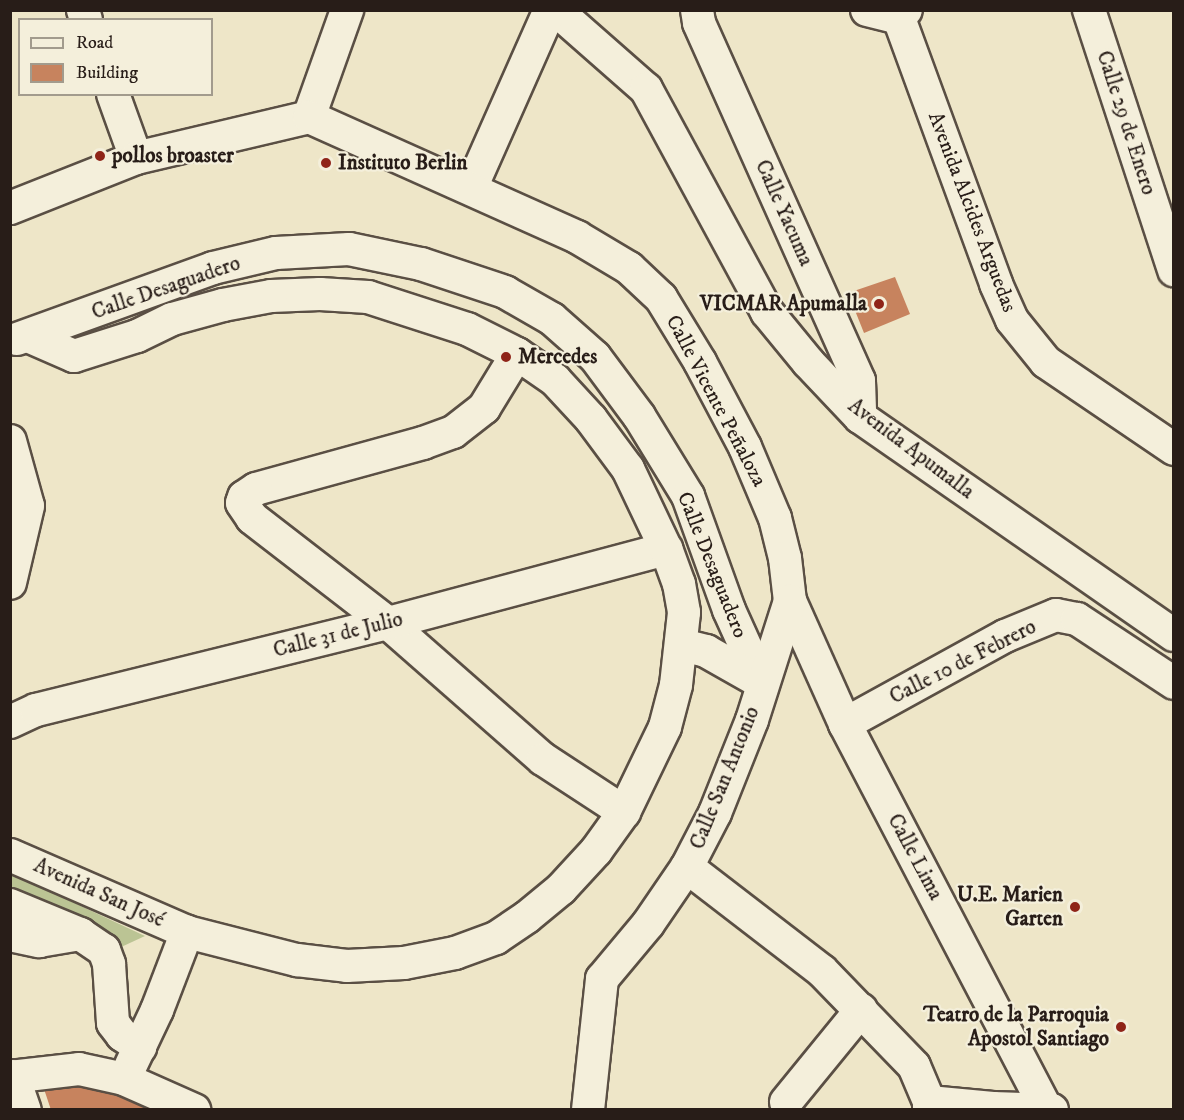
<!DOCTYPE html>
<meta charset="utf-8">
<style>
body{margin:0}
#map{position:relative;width:1184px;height:1120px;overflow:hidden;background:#eee6c8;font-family:"IM FELL DW Pica",serif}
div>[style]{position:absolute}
.green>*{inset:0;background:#bbc494}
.building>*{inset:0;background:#c7835e}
.roads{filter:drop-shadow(2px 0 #5a4f44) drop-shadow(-2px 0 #5a4f44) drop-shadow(0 2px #5a4f44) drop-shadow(0 -2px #5a4f44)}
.minor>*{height:32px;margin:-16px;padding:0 16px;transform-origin:16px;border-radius:16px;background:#f4efdb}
.dots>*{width:16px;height:16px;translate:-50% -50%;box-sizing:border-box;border:3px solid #f4efdb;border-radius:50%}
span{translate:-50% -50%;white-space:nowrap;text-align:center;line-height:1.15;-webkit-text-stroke:4.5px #f4efdb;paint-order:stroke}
.street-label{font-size:21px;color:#281d18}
.poi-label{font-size:21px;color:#281d18;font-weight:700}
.left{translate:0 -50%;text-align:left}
.right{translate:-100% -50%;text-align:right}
.frame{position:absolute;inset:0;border:12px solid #281d18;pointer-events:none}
.legend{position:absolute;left:18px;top:18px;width:195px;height:78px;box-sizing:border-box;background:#f4efdb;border:2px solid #a29b8d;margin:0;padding:8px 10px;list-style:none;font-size:18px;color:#281d18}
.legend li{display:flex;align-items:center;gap:12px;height:30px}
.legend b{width:30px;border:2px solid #a29b8d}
</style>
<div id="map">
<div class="green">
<i style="clip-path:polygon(10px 873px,145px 936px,119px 948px,11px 907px)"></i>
</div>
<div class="building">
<i style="clip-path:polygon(895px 277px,910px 314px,864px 333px,848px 293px)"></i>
<i style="clip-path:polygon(67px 1075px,173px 1110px,51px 1110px,41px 1080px)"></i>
</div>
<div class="roads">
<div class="minor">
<i style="left:83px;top:10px;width:10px;rotate:73deg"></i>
<i style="left:556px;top:10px;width:120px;rotate:41.3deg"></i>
<i style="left:646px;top:89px;width:254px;rotate:61.5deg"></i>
<i style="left:767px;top:312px;width:65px;rotate:50.6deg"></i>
<i style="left:808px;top:362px;width:76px;rotate:46.6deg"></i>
<i style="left:860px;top:417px;width:382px;rotate:34.8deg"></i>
<i style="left:697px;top:10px;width:13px;rotate:81deg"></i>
<i style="left:699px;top:23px;width:392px;rotate:65.9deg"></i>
<i style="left:859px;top:381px;width:36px;rotate:88deg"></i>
<i style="left:867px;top:10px;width:32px;rotate:14deg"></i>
<i style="left:898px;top:18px;width:11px;rotate:-45deg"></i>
<i style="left:896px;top:10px;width:292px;rotate:69.9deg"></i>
<i style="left:996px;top:284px;width:39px;rotate:66deg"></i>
<i style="left:1012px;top:320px;width:54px;rotate:51deg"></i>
<i style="left:1046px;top:362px;width:155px;rotate:34.2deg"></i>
<i style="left:1089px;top:10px;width:274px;rotate:71.9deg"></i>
<i style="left:113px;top:94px;width:68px;rotate:70.2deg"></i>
<i style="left:309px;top:117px;width:114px;rotate:-70.4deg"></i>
<i style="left:471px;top:188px;width:195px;rotate:-66.1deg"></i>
<i style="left:10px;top:208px;width:136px;rotate:-21.6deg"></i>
<i style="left:136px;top:158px;width:178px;rotate:-13.3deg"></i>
<i style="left:309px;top:117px;width:294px;rotate:24.1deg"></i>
<i style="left:577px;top:237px;width:61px;rotate:30.8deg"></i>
<i style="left:629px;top:268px;width:44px;rotate:43.2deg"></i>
<i style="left:661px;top:298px;width:75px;rotate:58.6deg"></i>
<i style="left:700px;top:362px;width:96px;rotate:62.1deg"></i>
<i style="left:745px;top:447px;width:77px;rotate:67.1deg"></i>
<i style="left:775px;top:518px;width:41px;rotate:76deg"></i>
<i style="left:785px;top:558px;width:43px;rotate:83.4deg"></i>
<i style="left:790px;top:601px;width:135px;rotate:65.9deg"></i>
<i style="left:845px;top:724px;width:436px;rotate:62.4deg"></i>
<i style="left:17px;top:339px;width:208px;rotate:-19.9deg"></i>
<i style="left:213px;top:268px;width:65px;rotate:-13.4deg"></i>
<i style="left:276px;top:253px;width:73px;rotate:-3.1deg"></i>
<i style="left:349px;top:249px;width:74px;rotate:11.8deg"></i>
<i style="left:421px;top:264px;width:89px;rotate:18.4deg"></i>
<i style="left:505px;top:292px;width:54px;rotate:29.9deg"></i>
<i style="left:552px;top:319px;width:57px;rotate:41.5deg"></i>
<i style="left:595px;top:357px;width:74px;rotate:53.3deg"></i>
<i style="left:639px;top:416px;width:94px;rotate:58.5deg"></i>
<i style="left:688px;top:496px;width:121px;rotate:70.2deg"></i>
<i style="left:729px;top:610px;width:80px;rotate:65.7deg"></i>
<i style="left:517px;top:354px;width:63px;rotate:121.4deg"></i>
<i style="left:484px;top:408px;width:39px;rotate:142deg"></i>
<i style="left:453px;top:432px;width:32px;rotate:160deg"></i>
<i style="left:423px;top:443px;width:173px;rotate:164.6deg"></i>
<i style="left:256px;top:489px;width:14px;rotate:146deg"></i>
<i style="left:244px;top:497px;width:6px;rotate:108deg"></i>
<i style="left:242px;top:503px;width:18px;rotate:56deg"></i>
<i style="left:252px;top:518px;width:172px;rotate:37.7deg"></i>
<i style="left:388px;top:623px;width:206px;rotate:41.3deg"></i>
<i style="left:543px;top:759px;width:97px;rotate:33.2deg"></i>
<i style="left:10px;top:441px;width:67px;rotate:74.5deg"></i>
<i style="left:28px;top:506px;width:79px;rotate:103.2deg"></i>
<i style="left:682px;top:645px;width:25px;rotate:14deg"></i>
<i style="left:706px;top:651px;width:64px;rotate:29.7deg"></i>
<i style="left:10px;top:722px;width:29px;rotate:-25deg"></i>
<i style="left:36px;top:710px;width:363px;rotate:-13.9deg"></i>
<i style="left:388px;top:623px;width:288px;rotate:-14.9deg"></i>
<i style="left:845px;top:724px;width:183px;rotate:-28.8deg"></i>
<i style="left:1005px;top:636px;width:55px;rotate:-22.4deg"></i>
<i style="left:1056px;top:615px;width:21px;rotate:11deg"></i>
<i style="left:1077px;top:619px;width:116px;rotate:33.4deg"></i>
<i style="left:10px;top:855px;width:193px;rotate:23.5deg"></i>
<i style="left:187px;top:932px;width:114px;rotate:14.3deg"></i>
<i style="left:297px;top:960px;width:50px;rotate:6.8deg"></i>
<i style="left:347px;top:966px;width:57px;rotate:-3deg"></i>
<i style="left:404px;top:963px;width:52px;rotate:-11.1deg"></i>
<i style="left:455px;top:953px;width:44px;rotate:-20.1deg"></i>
<i style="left:496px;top:938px;width:37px;rotate:-34deg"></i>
<i style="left:527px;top:917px;width:44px;rotate:-39.5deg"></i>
<i style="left:561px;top:889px;width:52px;rotate:-47.4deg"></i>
<i style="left:596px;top:851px;width:48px;rotate:-54.3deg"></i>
<i style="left:624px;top:812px;width:94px;rotate:-64.2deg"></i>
<i style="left:665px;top:727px;width:43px;rotate:-75.3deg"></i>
<i style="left:676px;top:685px;width:73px;rotate:-83.7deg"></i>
<i style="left:684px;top:612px;width:28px;rotate:-100deg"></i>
<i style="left:679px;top:584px;width:37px;rotate:-110deg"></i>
<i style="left:666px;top:549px;width:89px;rotate:-115.4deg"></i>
<i style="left:628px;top:469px;width:62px;rotate:-126.5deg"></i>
<i style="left:591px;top:419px;width:53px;rotate:-132.7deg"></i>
<i style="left:555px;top:380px;width:46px;rotate:-145.6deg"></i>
<i style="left:517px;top:354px;width:56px;rotate:-153.4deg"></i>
<i style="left:467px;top:329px;width:104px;rotate:-162.1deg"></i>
<i style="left:368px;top:297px;width:48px;rotate:-176.4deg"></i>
<i style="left:320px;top:294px;width:49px;rotate:177.7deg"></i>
<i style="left:271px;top:296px;width:49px;rotate:169.4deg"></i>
<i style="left:223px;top:305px;width:53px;rotate:164.6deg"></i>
<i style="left:172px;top:319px;width:39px;rotate:154deg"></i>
<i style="left:137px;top:336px;width:66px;rotate:162.4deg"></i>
<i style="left:74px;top:356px;width:50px;rotate:-156.5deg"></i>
<i style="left:687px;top:867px;width:170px;rotate:37.6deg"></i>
<i style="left:822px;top:971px;width:132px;rotate:45.9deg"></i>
<i style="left:914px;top:1066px;width:39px;rotate:67deg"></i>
<i style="left:929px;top:1102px;width:8px;rotate:90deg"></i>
<i style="left:10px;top:905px;width:76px;rotate:22.5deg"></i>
<i style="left:80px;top:934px;width:29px;rotate:34deg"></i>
<i style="left:104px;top:950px;width:15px;rotate:70deg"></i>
<i style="left:109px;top:964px;width:59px;rotate:86.1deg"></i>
<i style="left:113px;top:1023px;width:15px;rotate:53deg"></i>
<i style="left:122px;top:1035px;width:22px;rotate:34deg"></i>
<i style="left:10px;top:935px;width:30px;rotate:12deg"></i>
<i style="left:39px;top:941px;width:42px;rotate:-9.7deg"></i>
<i style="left:131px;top:1065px;width:61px;rotate:-64.7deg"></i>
<i style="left:157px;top:1010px;width:84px;rotate:-69deg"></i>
<i style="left:13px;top:1076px;width:36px;rotate:71deg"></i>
<i style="left:10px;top:1077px;width:69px;rotate:-6.6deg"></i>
<i style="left:79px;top:1069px;width:46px;rotate:12.5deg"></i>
<i style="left:124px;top:1079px;width:77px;rotate:23.9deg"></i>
<i style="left:786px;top:1102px;width:119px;rotate:-50.8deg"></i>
<i style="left:929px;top:1102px;width:64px;rotate:5.4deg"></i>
<i style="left:993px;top:1108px;width:59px;rotate:1.9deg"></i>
<i style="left:588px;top:1110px;width:132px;rotate:-83.9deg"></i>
<i style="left:602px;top:979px;width:72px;rotate:-50.1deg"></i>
<i style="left:648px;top:924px;width:69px;rotate:-55.6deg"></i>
<i style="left:687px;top:867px;width:61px;rotate:-62.6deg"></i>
<i style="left:715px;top:813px;width:100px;rotate:-68.3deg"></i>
<i style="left:752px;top:720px;width:125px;rotate:-72.3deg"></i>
</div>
</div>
<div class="dots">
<i style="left:100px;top:156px;background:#8f2418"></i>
<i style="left:326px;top:163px;background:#8f2418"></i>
<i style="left:879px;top:304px;background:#8f2418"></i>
<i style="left:506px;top:357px;background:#8f2418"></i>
<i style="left:1075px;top:907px;background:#8f2418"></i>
<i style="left:1121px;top:1027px;background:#8f2418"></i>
</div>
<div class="street-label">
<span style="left:1126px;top:123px;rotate:72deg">Calle 29 de Enero</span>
<span style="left:972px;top:212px;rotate:69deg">Avenida Alcides Arguedas</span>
<span style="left:784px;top:213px;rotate:66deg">Calle Yacuma</span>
<span style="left:166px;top:288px;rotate:-19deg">Calle Desaguadero</span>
<span style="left:716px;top:401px;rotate:62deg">Calle Vicente Peñaloza</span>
<span style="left:911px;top:449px;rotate:37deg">Avenida Apumalla</span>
<span style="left:712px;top:565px;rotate:68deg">Calle Desaguadero</span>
<span style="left:338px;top:635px;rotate:-14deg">Calle 31 de Julio</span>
<span style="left:963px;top:662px;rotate:-27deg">Calle 10 de Febrero</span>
<span style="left:725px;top:778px;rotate:-68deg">Calle San Antonio</span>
<span style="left:915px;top:857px;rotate:62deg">Calle Lima</span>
<span style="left:99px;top:893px;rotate:24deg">Avenida San José</span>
</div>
<div class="poi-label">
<span class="left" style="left:112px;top:156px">pollos broaster</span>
<span class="left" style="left:338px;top:163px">Instituto Berlin</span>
<span class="right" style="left:867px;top:304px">VICMAR Apumalla</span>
<span class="left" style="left:518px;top:357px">Mercedes</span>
<span class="right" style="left:1063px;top:907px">U.E. Marien<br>Garten</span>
<span class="right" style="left:1109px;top:1027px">Teatro de la Parroquia<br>Apostol Santiago</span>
</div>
<div class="frame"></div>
<ul class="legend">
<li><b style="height:8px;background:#f4efdb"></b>Road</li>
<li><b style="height:16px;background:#c7835e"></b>Building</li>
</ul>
</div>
